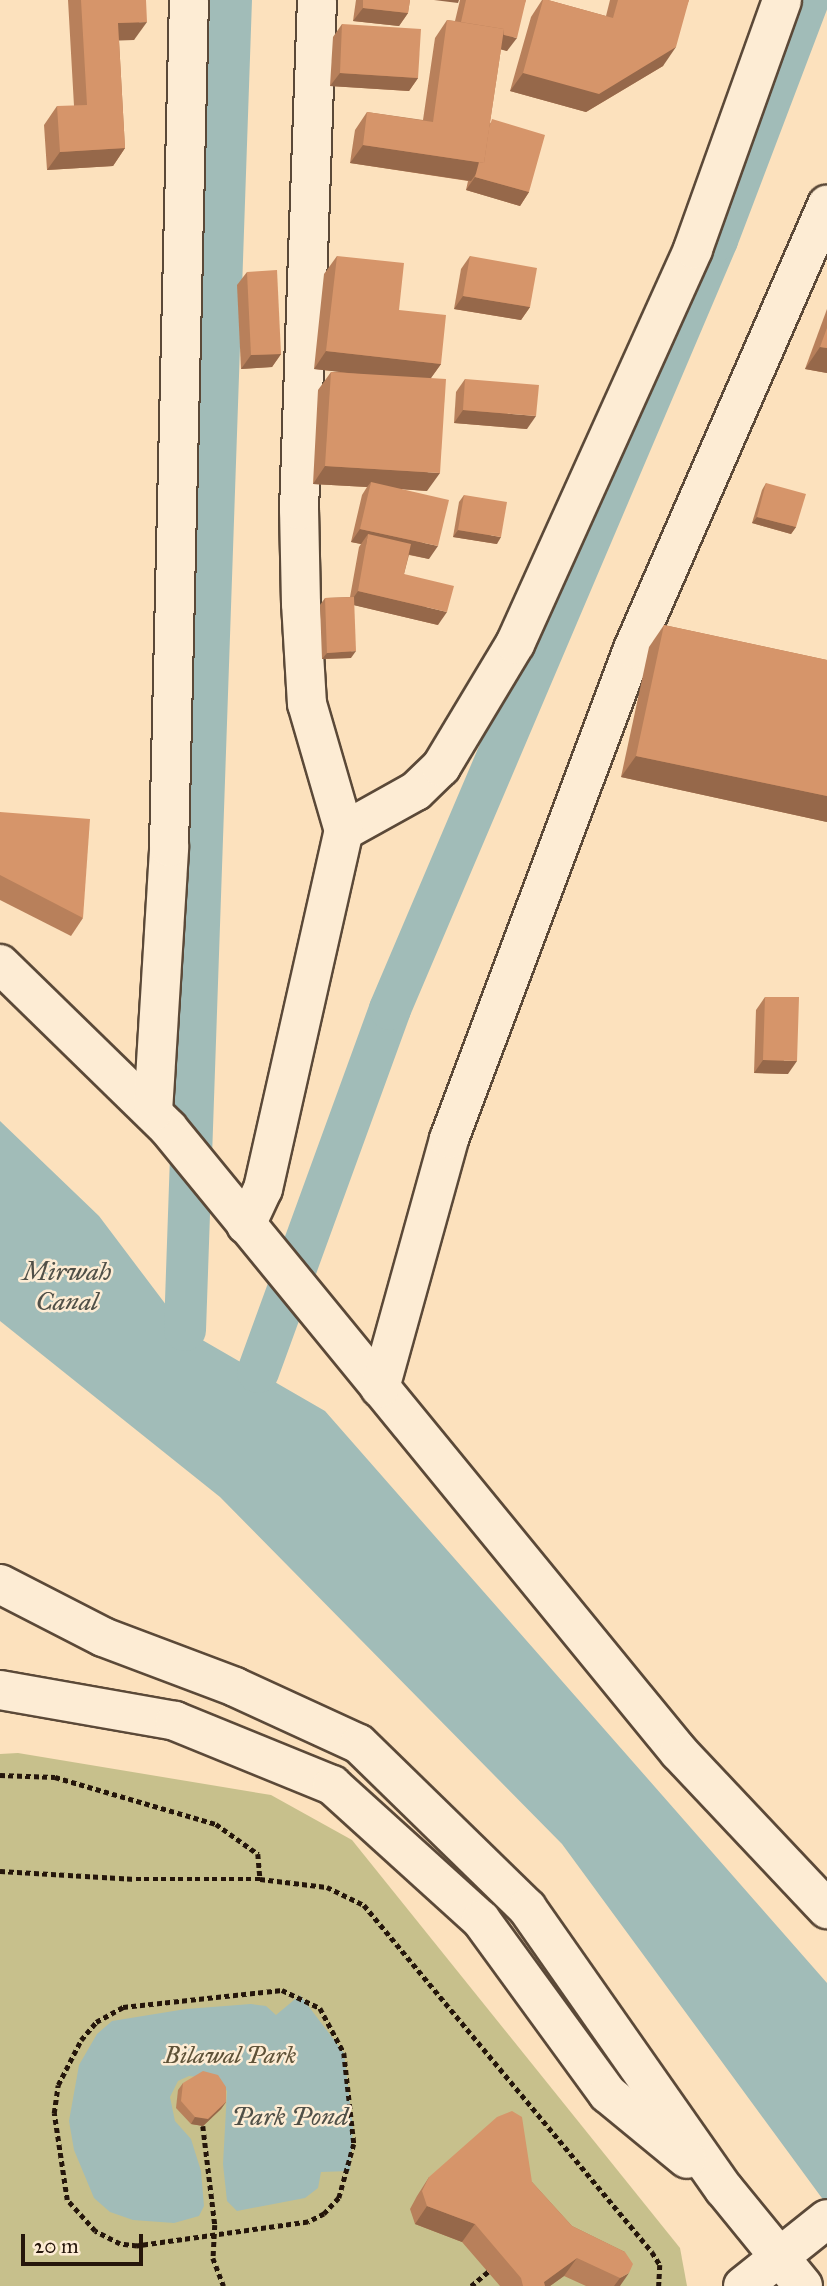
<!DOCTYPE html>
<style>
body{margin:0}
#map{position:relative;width:827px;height:2286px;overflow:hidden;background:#fce1bd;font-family:"IM FELL Great Primer",serif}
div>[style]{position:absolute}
.green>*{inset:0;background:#c7c08c}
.water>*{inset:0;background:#a1bcb8}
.canal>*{height:42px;margin:-21px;padding:0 21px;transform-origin:21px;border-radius:21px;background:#a1bcb8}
.path>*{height:4.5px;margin-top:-2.25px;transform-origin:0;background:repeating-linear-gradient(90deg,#25160b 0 5px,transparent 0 8.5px)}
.roads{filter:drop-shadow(2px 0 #5b4938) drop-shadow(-2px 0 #5b4938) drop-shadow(0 2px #5b4938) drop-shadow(0 -2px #5b4938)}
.minor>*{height:38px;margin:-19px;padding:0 19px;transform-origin:19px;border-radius:19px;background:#fdecd4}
.wall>*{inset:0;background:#b8805b}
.shaded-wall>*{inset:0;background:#96684a}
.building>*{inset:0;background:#d6956a}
span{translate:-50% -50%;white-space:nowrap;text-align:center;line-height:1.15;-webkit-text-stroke:5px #fdecd4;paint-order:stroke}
.park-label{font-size:24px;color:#5e5238;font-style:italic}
.water-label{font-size:26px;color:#505048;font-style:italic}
.scale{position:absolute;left:21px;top:2234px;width:122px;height:32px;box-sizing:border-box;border:4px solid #25160b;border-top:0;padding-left:9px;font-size:21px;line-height:24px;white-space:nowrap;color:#25160b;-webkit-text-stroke:5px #fdecd4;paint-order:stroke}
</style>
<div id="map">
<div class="green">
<i style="clip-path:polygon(18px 1753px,271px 1795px,352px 1840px,680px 2248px,687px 2286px,0 2286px,0 1754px)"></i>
</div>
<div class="water">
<i style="clip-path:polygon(0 1121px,99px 1216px,185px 1330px,325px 1411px,827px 1983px,827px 2205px,562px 1844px,220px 1497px,0 1321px)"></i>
<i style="clip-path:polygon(300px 1995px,344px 2053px,353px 2128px,350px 2171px,321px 2172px,318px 2188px,305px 2198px,237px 2211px,227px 2201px,223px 2164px,227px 2091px,218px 2079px,189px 2076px,178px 2081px,170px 2097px,175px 2121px,191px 2139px,201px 2171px,204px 2206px,199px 2216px,174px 2223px,133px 2220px,110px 2212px,94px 2198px,74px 2150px,69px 2121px,79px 2065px,97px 2034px,112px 2021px,186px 2009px,251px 2004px,266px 2006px,276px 2015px)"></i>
</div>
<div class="canal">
<i style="left:185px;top:1330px;width:1331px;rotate:-88.02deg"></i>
<i style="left:258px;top:1372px;width:386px;rotate:-70deg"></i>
<i style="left:390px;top:1009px;width:836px;rotate:-66.96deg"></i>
<i style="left:717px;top:240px;width:257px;rotate:-69.2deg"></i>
</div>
<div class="path">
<i style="left:0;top:1775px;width:55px;rotate:2.1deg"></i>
<i style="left:55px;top:1777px;width:168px;rotate:16.3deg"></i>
<i style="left:216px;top:1824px;width:52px;rotate:35.5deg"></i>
<i style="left:258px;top:1854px;width:25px;rotate:85deg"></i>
<i style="left:260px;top:1879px;width:67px;rotate:6.8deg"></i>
<i style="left:327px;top:1887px;width:41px;rotate:25.9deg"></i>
<i style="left:364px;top:1905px;width:451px;rotate:50.3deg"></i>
<i style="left:652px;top:2252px;width:15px;rotate:58deg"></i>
<i style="left:660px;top:2265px;width:21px;rotate:93deg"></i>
<i style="left:0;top:1871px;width:136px;rotate:3.4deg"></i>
<i style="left:136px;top:1879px;width:124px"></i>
<i style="left:282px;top:1990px;width:42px;rotate:25.3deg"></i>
<i style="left:320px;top:2008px;width:51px;rotate:61.9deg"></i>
<i style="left:344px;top:2053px;width:92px;rotate:83.7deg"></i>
<i style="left:354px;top:2144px;width:56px;rotate:105.5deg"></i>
<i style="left:339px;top:2198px;width:22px;rotate:133deg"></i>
<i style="left:324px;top:2214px;width:18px;rotate:153deg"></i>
<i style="left:308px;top:2222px;width:173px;rotate:172deg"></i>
<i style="left:137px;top:2246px;width:17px;rotate:-173deg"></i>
<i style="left:120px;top:2244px;width:28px;rotate:-153deg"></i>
<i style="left:95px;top:2231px;width:42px;rotate:-132.1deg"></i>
<i style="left:67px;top:2200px;width:88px;rotate:-98.5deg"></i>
<i style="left:54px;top:2113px;width:28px;rotate:-82deg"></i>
<i style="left:58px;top:2085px;width:51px;rotate:-62.9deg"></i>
<i style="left:81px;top:2040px;width:23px;rotate:-50deg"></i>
<i style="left:96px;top:2022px;width:31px;rotate:-29deg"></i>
<i style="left:123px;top:2007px;width:160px;rotate:-6.1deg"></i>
<i style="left:203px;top:2126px;width:100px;rotate:83.1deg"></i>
<i style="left:215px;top:2225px;width:33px;rotate:93deg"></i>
<i style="left:213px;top:2258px;width:30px;rotate:69deg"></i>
<i style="left:471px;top:2286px;width:23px;rotate:-40deg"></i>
</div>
<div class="roads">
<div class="minor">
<i style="left:344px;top:831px;width:82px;rotate:-29.1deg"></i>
<i style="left:416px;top:791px;width:35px;rotate:-44deg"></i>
<i style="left:441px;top:767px;width:144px;rotate:-59deg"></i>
<i style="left:515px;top:644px;width:433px;rotate:-65.7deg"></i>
<i style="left:693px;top:249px;width:264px;rotate:-70.3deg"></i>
<i style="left:0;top:964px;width:235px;rotate:44.3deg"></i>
<i style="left:168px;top:1128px;width:807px;rotate:50.69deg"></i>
<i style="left:679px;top:1752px;width:216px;rotate:46.7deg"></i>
<i style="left:153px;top:1112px;width:265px;rotate:-86.5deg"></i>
<i style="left:169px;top:847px;width:847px;rotate:-88.65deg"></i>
<i style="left:246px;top:1225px;width:40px;rotate:-65deg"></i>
<i style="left:263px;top:1189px;width:367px;rotate:-77.3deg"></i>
<i style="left:344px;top:831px;width:132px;rotate:-106.2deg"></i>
<i style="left:307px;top:704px;width:100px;rotate:-93.4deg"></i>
<i style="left:301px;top:604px;width:94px;rotate:-91.2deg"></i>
<i style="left:299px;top:510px;width:510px;rotate:-87.98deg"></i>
<i style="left:380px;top:1388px;width:258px;rotate:-74.5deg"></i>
<i style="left:449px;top:1139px;width:523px;rotate:-69.42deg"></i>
<i style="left:633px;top:649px;width:485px;rotate:-66.4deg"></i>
<i style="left:0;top:1584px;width:116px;rotate:27.2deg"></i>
<i style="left:103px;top:1637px;width:141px;rotate:20.7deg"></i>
<i style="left:235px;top:1687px;width:136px;rotate:24.7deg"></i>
<i style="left:359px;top:1744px;width:235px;rotate:44.3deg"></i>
<i style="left:527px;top:1908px;width:343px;rotate:55deg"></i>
<i style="left:724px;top:2189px;width:125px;rotate:50.8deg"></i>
<i style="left:0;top:1690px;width:178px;rotate:10deg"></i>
<i style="left:175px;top:1721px;width:170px;rotate:22.2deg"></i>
<i style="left:332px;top:1785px;width:201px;rotate:42.2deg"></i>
<i style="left:481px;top:1920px;width:215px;rotate:53.9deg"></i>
<i style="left:608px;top:2094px;width:102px;rotate:39.4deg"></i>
<i style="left:743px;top:2286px;width:107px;rotate:-38.6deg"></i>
</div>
</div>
<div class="wall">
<i style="clip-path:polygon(68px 0,146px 0,134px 40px,119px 40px,125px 148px,113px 166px,47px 170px,44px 125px,57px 106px,74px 106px)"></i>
<i style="clip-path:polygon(356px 0,410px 0,408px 13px,399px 26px,353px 21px)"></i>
<i style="clip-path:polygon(460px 0,526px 0,507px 51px,501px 49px,490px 122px,529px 192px,520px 206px,466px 190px,468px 181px,350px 163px,355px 130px,367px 112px,423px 120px,435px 38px,447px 20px,455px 21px)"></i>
<i style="clip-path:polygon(542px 0,548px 0,606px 16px,610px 0,689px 0,663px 66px,586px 112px,510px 91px,531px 17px)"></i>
<i style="clip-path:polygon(342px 24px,418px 78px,409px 91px,330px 86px,333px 37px)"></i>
<i style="clip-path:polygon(337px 256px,399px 310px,441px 364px,431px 378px,427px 491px,402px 489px,429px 559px,409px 555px,404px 574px,438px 625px,354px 605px,351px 658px,322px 659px,320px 605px,325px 598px,350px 597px,359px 547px,361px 544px,351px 542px,362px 495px,367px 487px,313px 484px,318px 390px,331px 372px,342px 372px,314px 369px,324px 274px)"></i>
<i style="clip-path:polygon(470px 256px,530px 307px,521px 320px,454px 309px,461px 269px)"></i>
<i style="clip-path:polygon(247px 272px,281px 354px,272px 367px,241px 369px,237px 285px)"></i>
<i style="clip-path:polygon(827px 309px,827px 373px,805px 369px)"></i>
<i style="clip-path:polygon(465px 379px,527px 429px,454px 423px,456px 392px)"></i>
<i style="clip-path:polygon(766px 483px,796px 527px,791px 534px,752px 523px,762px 490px)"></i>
<i style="clip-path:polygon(464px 495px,497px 544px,453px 537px,459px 502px)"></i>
<i style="clip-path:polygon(664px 625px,827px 660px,827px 822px,621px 777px,649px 647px)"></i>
<i style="clip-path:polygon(0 812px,83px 918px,71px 936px,0 900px)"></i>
<i style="clip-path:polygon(765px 997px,788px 1074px,754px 1073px,756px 1010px)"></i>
<i style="clip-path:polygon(183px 2083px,226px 2102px,221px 2109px,203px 2126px,191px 2124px,176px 2108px,178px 2090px)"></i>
<i style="clip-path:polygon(429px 2177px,532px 2182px,572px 2226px,625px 2252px,620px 2286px,586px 2286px,564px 2276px,550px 2286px,500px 2286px,462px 2242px,415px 2224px,410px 2209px,417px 2196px)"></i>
</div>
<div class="shaded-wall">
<i style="clip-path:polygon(434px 0,459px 0,458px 3px)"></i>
<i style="clip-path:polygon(363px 8px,408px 13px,399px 26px,353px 21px)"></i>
<i style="clip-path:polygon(147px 22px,134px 40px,106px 41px,118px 23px)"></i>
<i style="clip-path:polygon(460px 24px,517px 38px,507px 51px,451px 37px)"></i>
<i style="clip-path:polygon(676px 47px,663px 66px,586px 112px,510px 91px,523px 73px)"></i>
<i style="clip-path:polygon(340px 73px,418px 78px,409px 91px,330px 86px)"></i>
<i style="clip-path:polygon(363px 145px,484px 163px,471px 181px,350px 163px)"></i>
<i style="clip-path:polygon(125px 148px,113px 166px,47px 170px,60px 152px)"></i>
<i style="clip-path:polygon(475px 177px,529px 192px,520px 206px,466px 190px)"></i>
<i style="clip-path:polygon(463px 296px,530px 307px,521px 320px,454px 309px)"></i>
<i style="clip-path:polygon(820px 347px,827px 348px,827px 373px,805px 369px)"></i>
<i style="clip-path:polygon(326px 351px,441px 364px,428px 382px,314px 369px)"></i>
<i style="clip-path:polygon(281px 354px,272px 367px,241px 369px,251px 355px)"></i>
<i style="clip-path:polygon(463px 410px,536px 416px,527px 429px,454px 423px)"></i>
<i style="clip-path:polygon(325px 466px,440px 473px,427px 491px,370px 487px,371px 482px,367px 487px,313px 484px)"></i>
<i style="clip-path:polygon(757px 517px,796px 527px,791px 534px,752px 523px)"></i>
<i style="clip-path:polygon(360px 529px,438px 546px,429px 559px,366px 545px,368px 534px,361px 544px,351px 542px)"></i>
<i style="clip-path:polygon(458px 530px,501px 537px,497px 544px,453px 537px)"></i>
<i style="clip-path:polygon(358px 591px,447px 612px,438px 625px,349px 604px)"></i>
<i style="clip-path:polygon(356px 651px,351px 658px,322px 659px,327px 653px)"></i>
<i style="clip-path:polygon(636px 756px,827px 796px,827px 822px,621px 777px)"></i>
<i style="clip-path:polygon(763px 1060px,797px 1061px,788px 1074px,754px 1073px)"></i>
<i style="clip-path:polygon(226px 2102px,221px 2109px,203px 2126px,191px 2124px,195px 2117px)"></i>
<i style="clip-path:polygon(427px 2206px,475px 2224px,462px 2242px,415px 2224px)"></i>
<i style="clip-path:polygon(577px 2258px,564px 2276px,550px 2286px,541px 2286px,544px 2282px)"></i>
<i style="clip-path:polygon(629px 2273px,620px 2286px,614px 2286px,620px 2278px)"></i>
</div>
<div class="building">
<i style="clip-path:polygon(81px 0,146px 0,147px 22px,118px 23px,125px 148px,60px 152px,57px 106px,87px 105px)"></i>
<i style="clip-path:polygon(363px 0,410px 0,408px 13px,363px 8px)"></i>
<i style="clip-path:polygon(466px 0,526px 0,517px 38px,504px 35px,504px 29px,461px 22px)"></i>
<i style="clip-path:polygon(543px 0,548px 0,613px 18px,618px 0,689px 0,676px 47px,599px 94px,523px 73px)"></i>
<i style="clip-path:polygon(447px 20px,504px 29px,484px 163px,363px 145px,367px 112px,433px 122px)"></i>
<i style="clip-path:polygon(342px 24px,421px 29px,418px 78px,340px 73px)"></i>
<i style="clip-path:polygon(492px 119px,545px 135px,529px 192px,475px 177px,479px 162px,484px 163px,489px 128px)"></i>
<i style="clip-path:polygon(337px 256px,404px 263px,399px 310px,446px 315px,441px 364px,326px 351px)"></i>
<i style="clip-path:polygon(470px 256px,537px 268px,530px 307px,463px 296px)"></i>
<i style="clip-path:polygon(277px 270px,281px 354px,251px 355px,247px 272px)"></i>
<i style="clip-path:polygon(827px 328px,827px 348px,820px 347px)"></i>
<i style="clip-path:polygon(331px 372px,446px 379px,440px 473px,325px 466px)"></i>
<i style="clip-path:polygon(465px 379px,539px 385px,536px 416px,463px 410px)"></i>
<i style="clip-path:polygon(371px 482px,449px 500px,438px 546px,360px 529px)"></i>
<i style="clip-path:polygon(766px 483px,806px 494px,796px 527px,757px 517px)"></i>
<i style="clip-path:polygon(464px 495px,507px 502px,501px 537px,458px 530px)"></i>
<i style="clip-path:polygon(368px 534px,411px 544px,404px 574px,454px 586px,447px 612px,358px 591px)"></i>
<i style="clip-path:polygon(354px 597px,356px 651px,327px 653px,325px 598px)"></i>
<i style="clip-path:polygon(664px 625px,827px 660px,827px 796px,636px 756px)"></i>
<i style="clip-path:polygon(0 812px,90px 819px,83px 918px,0 875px)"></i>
<i style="clip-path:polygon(765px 997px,799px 997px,797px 1061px,763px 1060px)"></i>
<i style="clip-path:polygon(203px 2071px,218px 2075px,226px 2087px,226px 2102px,208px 2119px,195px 2117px,181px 2101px,183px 2083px)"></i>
<i style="clip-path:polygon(512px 2111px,522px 2117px,532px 2182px,572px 2226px,625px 2252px,633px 2264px,629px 2273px,620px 2278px,577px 2258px,544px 2282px,545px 2286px,523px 2286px,521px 2278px,475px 2224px,427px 2206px,422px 2191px,429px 2177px,497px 2117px)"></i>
</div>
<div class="park-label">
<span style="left:230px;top:2056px">Bilawal Park</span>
</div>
<div class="water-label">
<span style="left:67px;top:1287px">Mirwah<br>Canal</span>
<span style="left:290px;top:2117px">Park Pond</span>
</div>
<div class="scale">20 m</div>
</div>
